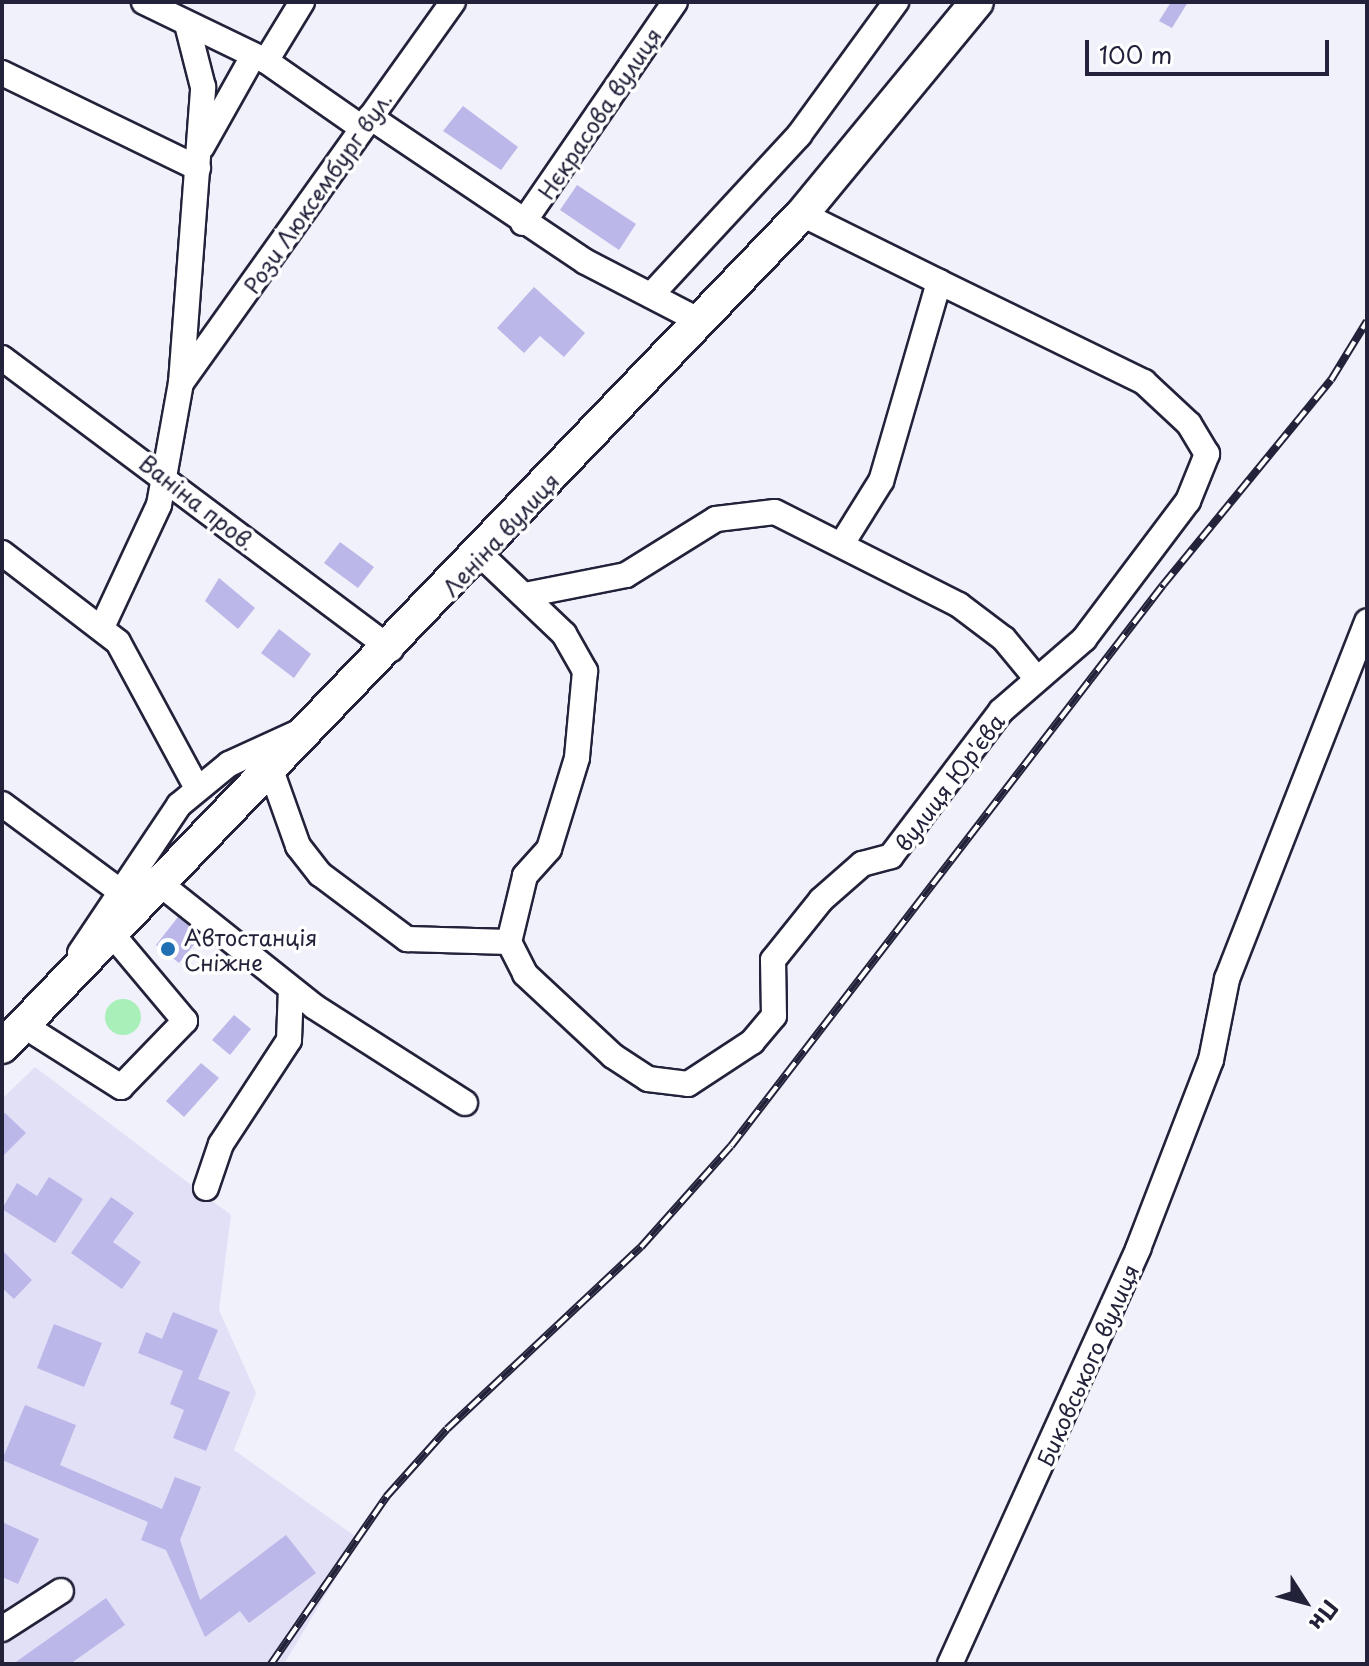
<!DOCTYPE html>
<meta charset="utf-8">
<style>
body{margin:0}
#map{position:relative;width:1369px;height:1666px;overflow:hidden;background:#f1f1fb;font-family:"Playpen Sans",sans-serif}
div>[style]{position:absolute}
.built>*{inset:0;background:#e1e0f6}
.green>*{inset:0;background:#a9efba}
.round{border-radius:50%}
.building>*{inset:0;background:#bbb7e9}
.roads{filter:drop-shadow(2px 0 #22223b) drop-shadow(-2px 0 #22223b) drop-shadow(0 2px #22223b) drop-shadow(0 -2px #22223b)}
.minor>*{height:24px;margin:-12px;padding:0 12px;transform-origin:12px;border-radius:12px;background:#fff}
.major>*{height:32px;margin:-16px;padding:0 16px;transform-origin:16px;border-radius:16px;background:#fff}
.rail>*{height:8px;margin-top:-4px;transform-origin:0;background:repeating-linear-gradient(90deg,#fff 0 15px,#22223b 0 30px);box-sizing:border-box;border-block:2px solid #22223b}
.dots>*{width:22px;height:22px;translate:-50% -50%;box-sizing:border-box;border:4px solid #fff;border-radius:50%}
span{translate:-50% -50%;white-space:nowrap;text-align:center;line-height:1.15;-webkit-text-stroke:7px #fff;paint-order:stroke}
.street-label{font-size:22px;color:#22223b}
.poi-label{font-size:22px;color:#22223b}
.left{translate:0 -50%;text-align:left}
.frame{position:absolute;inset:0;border:4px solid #22223b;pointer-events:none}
.north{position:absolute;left:1265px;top:1562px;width:80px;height:80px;-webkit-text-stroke:6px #fff;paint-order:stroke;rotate:126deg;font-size:22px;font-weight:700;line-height:32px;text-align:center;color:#22223b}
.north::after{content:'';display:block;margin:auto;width:28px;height:36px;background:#22223b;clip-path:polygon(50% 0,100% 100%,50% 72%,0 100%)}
.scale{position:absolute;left:1085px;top:40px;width:244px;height:36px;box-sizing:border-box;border:4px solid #22223b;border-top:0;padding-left:10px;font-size:24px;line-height:28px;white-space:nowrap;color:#22223b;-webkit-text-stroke:6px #fff;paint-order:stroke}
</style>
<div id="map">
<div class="built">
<i style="clip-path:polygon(35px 1067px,231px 1215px,219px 1310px,256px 1393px,234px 1450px,359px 1539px,284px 1664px,2px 1664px,2px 1099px)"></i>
</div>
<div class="green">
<i class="round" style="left:105px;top:999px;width:36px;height:36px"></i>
</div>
<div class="building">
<i style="clip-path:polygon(1171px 2px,1188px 2px,1172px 28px,1159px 21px)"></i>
<i style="clip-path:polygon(463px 106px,518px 147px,501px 170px,443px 131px)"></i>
<i style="clip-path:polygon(577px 185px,636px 224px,619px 250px,560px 210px)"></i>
<i style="clip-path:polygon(534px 287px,585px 333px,564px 357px,540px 336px,524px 353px,497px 328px)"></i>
<i style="clip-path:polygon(340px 542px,374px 567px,358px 588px,324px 563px)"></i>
<i style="clip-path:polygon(219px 578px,255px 608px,238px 629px,205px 601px)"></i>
<i style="clip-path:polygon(279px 629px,311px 654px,294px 678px,261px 653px)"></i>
<i style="clip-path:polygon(178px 917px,201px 936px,179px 963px,156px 945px)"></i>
<i style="clip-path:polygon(234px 1015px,251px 1029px,230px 1055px,212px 1040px)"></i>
<i style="clip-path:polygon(201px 1063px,219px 1078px,184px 1117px,166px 1101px)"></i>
<i style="clip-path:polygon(5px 1113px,26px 1133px,2px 1157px,2px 1115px)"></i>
<i style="clip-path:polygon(49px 1177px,83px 1199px,55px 1243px,2px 1209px,17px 1183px,37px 1196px)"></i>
<i style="clip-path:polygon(111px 1197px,134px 1213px,113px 1242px,141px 1262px,122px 1289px,71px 1253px)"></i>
<i style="clip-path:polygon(2px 1250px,32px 1280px,14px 1299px,2px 1288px)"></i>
<i style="clip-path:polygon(173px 1312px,218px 1330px,198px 1379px,230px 1392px,206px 1451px,173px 1438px,184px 1410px,170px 1404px,183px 1371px,138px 1353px,146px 1332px,162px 1339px)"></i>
<i style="clip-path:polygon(54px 1324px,102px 1343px,84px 1387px,37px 1368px)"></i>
<i style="clip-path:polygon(25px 1405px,76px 1425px,60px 1465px,162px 1509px,175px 1477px,201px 1487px,180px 1540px,200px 1600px,286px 1535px,316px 1573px,249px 1623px,240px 1611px,205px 1637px,166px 1550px,141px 1540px,148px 1522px,2px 1460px)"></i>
<i style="clip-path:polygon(2px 1522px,39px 1539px,18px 1584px,2px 1577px)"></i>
<i style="clip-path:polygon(106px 1598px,125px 1625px,70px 1664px,13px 1664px)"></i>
</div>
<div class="roads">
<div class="minor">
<i style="left:144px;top:2px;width:136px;rotate:25.8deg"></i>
<i style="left:266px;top:61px;width:117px;rotate:34.9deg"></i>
<i style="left:266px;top:61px;width:69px;rotate:-58.6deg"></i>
<i style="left:2px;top:73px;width:218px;rotate:25.9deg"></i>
<i style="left:370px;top:117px;width:260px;rotate:33.9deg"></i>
<i style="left:586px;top:262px;width:126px;rotate:27.4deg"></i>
<i style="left:202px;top:147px;width:104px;rotate:-60.7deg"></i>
<i style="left:802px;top:214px;width:153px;rotate:26.4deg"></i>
<i style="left:523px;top:223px;width:268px;rotate:-55.5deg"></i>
<i style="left:651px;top:295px;width:218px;rotate:-47.2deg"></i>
<i style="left:799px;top:135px;width:165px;rotate:-53.9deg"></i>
<i style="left:2px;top:358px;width:486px;rotate:36.8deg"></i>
<i style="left:181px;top:383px;width:468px;rotate:-54.5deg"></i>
<i style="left:2px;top:553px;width:146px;rotate:37.5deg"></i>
<i style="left:118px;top:642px;width:166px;rotate:61.6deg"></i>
<i style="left:481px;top:555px;width:115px;rotate:43.6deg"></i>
<i style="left:564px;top:634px;width:43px;rotate:60.4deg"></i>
<i style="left:585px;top:671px;width:87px;rotate:95.3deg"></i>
<i style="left:577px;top:758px;width:95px;rotate:107.1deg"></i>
<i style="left:549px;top:849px;width:36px;rotate:132deg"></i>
<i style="left:525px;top:876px;width:68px;rotate:103.6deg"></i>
<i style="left:509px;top:942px;width:36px;rotate:63deg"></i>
<i style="left:525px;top:974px;width:120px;rotate:43deg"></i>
<i style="left:613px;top:1056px;width:42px;rotate:33.3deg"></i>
<i style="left:648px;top:1079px;width:40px;rotate:7.1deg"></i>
<i style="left:688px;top:1084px;width:77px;rotate:-33.3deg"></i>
<i style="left:752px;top:1042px;width:34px;rotate:-50deg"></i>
<i style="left:774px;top:1016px;width:56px;rotate:-91deg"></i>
<i style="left:773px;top:960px;width:77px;rotate:-51.3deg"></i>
<i style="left:821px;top:900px;width:55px;rotate:-41.3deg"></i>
<i style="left:862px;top:864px;width:30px;rotate:-15deg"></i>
<i style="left:891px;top:856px;width:182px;rotate:-52.8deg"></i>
<i style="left:1001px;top:711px;width:110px;rotate:-40.9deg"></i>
<i style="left:1084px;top:639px;width:173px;rotate:-53deg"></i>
<i style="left:1188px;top:501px;width:51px;rotate:-68deg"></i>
<i style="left:1207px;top:454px;width:35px;rotate:-121deg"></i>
<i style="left:1189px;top:424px;width:62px;rotate:-137deg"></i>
<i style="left:1144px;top:382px;width:228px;rotate:-154deg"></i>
<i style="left:939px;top:282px;width:207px;rotate:106.2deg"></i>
<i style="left:881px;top:481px;width:72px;rotate:121.9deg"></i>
<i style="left:525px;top:595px;width:103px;rotate:-11.2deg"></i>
<i style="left:626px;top:575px;width:106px;rotate:-31.9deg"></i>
<i style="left:716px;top:519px;width:59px;rotate:-6.8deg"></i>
<i style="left:775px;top:512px;width:206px;rotate:26.8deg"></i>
<i style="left:959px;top:605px;width:56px;rotate:37.1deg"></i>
<i style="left:1004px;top:639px;width:52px;rotate:50.5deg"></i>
<i style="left:103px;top:625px;width:132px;rotate:-65deg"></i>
<i style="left:159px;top:505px;width:124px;rotate:-79.8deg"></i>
<i style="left:181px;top:383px;width:297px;rotate:-85.7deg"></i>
<i style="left:203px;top:87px;width:65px;rotate:-104.3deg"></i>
<i style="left:271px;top:770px;width:81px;rotate:70.4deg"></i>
<i style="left:298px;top:846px;width:36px;rotate:52deg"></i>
<i style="left:320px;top:874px;width:109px;rotate:36.8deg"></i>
<i style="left:407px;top:939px;width:102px;rotate:1.7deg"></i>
<i style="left:2px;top:804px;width:143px;rotate:36.5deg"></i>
<i style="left:159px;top:883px;width:199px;rotate:38.5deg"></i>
<i style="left:315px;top:1007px;width:178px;rotate:32.6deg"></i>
<i style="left:80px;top:953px;width:178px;rotate:-56.2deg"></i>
<i style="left:179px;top:805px;width:65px;rotate:-39.4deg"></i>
<i style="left:229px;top:764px;width:77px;rotate:-24.6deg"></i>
<i style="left:23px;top:1025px;width:116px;rotate:32.3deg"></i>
<i style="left:121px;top:1087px;width:92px;rotate:-45.9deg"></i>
<i style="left:185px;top:1021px;width:114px;rotate:-130deg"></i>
<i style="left:206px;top:1188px;width:46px;rotate:-71.2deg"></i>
<i style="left:221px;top:1144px;width:124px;rotate:-56.8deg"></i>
<i style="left:289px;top:1040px;width:51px;rotate:-87.8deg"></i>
<i style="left:2px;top:1629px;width:70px;rotate:-32.8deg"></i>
<i style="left:950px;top:1664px;width:456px;rotate:-65.6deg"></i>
<i style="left:1138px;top:1249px;width:203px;rotate:-68.9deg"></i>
<i style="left:1211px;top:1060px;width:83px;rotate:-78.8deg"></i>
<i style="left:1227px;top:979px;width:384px;rotate:-68.6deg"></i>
</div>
<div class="major">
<i style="left:2px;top:1047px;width:1155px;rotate:-46.16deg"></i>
<i style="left:802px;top:214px;width:275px;rotate:-50.5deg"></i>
</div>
</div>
<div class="rail">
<i style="left:271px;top:1664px;width:203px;rotate:-55.4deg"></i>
<i style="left:386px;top:1497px;width:91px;rotate:-48.1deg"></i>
<i style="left:447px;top:1429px;width:266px;rotate:-43.2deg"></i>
<i style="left:641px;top:1247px;width:135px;rotate:-48.3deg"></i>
<i style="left:731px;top:1146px;width:708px;rotate:-52.4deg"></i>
<i style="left:1163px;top:585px;width:265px;rotate:-50.7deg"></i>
<i style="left:1331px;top:380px;width:69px;rotate:-58.6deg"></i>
</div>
<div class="dots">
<i style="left:168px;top:949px;background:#1f6fb2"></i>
</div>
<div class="street-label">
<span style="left:599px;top:113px;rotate:-56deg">Нєкрасова вулиця</span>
<span style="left:317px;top:192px;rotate:-55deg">Рози Люксембург вул.</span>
<span style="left:198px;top:502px;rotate:38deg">Ваніна пров.</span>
<span style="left:500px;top:534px;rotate:-47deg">Леніна вулиця</span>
<span style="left:949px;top:782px;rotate:-53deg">вулиця Юр'єва</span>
<span style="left:1087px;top:1365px;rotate:-66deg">Биковського вулиця</span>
</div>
<div class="poi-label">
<span class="left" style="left:184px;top:949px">Автостанція<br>Сніжне</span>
</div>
<div class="frame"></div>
<div class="north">Пн</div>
<div class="scale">100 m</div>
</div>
